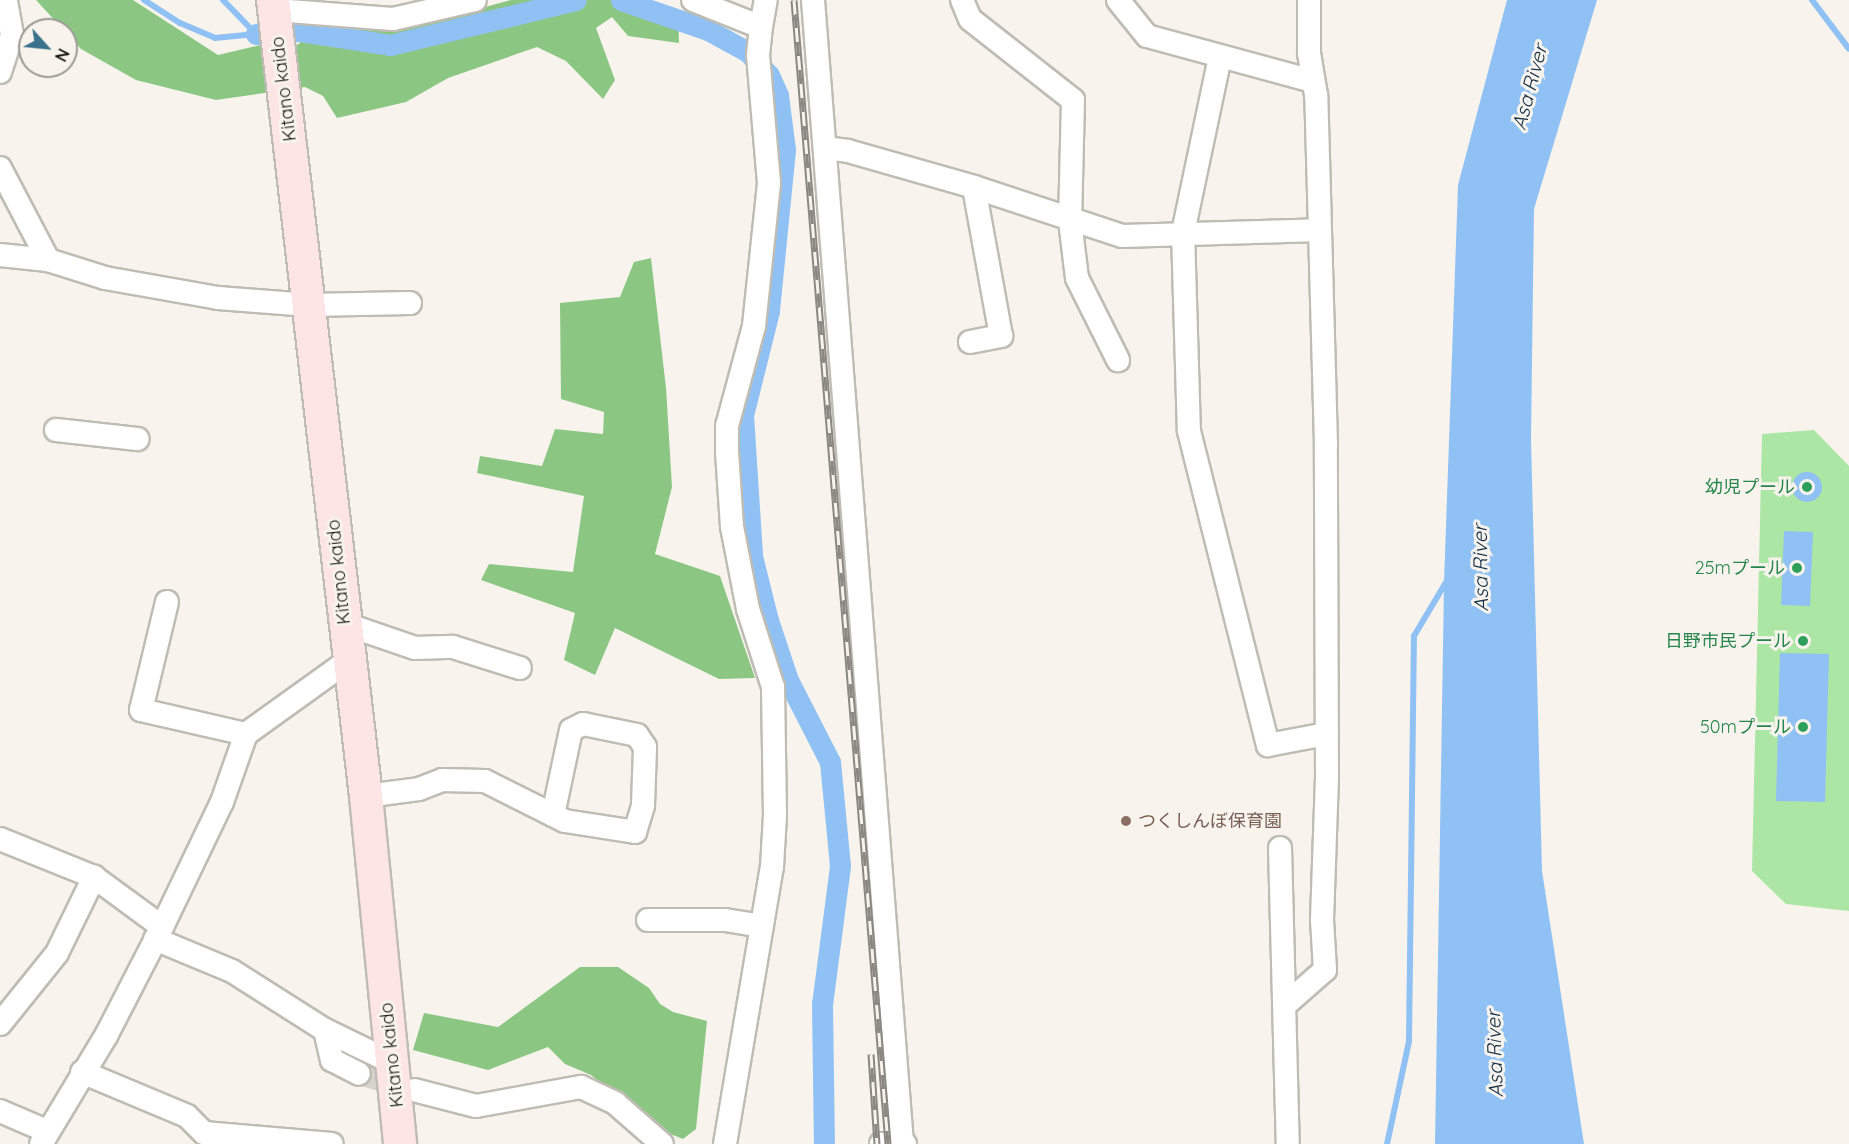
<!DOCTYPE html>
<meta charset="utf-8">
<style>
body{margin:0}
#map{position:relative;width:1849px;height:1144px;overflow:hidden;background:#f8f4ed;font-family:Quicksand,"Noto Sans JP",sans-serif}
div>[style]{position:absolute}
.green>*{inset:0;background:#ace6a4}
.forest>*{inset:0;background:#8bc783}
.water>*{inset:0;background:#90c1f4}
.round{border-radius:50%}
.stream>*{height:6px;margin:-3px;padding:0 3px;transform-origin:3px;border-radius:3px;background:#90c1f4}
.canal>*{height:21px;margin:-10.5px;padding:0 10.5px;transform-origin:10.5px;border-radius:10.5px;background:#90c1f4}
.street-tunnel>*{height:22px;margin-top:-11px;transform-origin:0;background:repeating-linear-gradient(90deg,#d6d2cc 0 22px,transparent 0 33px)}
.roads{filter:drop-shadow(2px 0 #bfbcb4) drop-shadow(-2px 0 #bfbcb4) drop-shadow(0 2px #bfbcb4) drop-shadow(0 -2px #bfbcb4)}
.street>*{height:22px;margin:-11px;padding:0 11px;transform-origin:11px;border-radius:11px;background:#fff}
.secondary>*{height:32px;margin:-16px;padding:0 16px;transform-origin:16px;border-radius:16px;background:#fde5e5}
.rail>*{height:7px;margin-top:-3.5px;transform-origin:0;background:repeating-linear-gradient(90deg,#f8f4ed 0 14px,#8b8883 0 28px);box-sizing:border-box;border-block:2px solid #8b8883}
.dots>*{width:16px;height:16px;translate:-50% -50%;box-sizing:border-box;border:3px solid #f8f4ed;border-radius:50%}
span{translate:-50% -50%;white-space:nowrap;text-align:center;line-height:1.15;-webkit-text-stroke:6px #f8f4ed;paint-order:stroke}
.street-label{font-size:18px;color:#12110e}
.leisure-label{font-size:18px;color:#27864d}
.right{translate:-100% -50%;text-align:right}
.education-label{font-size:18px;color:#785e54}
.left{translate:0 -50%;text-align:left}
.water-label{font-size:20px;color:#112c45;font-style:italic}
.north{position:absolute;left:18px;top:18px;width:60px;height:60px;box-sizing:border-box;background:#f8f4ed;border:2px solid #9c9994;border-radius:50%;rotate:117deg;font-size:16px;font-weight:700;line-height:24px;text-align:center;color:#12110e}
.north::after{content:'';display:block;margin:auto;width:21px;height:27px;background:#3a718c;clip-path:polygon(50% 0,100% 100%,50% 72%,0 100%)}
</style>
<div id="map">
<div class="green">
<i style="clip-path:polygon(1814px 430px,1849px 466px,1849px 911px,1786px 904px,1752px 871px,1762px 434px)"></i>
</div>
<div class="forest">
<i style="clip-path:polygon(36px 0,133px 0,218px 55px,260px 45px,295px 47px,321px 25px,403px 29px,511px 0,641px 0,678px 9px,679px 43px,628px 36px,612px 17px,596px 28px,615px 80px,603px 99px,566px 61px,537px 47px,448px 78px,406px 102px,337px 118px,323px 96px,305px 87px,216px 100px,136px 80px,81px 49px)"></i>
<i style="clip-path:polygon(651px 258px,666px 388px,672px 487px,655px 554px,720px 576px,755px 678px,719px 679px,615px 628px,595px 675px,564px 660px,575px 613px,481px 580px,489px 564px,573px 572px,584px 496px,477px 473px,480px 456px,542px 466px,555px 429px,603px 434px,604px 412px,561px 399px,560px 303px,620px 297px,634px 262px)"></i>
<i style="clip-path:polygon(580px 967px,618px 967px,649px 988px,660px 1004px,673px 1012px,707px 1021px,696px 1129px,683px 1139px,658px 1129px,591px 1075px,565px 1064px,548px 1047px,488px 1070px,413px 1050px,424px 1013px,498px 1027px)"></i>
</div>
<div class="water">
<i style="clip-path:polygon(1507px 0,1597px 0,1534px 209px,1531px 439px,1542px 871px,1584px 1144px,1435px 1144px,1444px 583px,1458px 185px)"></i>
<i class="round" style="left:1792px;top:472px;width:30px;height:30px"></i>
<i style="clip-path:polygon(1784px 531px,1813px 532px,1810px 606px,1781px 605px)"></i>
<i style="clip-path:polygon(1780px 653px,1829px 654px,1825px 802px,1776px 801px)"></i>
</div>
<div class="stream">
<i style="left:144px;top:0;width:43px;rotate:32.6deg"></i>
<i style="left:180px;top:23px;width:38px;rotate:23deg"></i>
<i style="left:215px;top:38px;width:41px;rotate:-5.6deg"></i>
<i style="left:223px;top:0;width:47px;rotate:45.9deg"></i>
<i style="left:1812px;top:0;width:61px;rotate:52.9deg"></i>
<i style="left:1387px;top:1144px;width:105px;rotate:-77.9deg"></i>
<i style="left:1409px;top:1041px;width:405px;rotate:-89.3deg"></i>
<i style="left:1414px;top:636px;width:66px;rotate:-59.2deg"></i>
</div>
<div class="canal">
<i style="left:621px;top:0;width:92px;rotate:19deg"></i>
<i style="left:708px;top:30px;width:46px;rotate:28.8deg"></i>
<i style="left:748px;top:52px;width:31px;rotate:48deg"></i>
<i style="left:769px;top:75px;width:22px;rotate:66deg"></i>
<i style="left:778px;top:95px;width:55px;rotate:82.7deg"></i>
<i style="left:785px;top:150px;width:162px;rotate:95.7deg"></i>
<i style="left:769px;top:311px;width:107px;rotate:104deg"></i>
<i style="left:743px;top:415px;width:141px;rotate:86.3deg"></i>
<i style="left:752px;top:556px;width:66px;rotate:76deg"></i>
<i style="left:768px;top:620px;width:63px;rotate:71.6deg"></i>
<i style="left:788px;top:680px;width:92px;rotate:62.9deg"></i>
<i style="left:830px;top:762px;width:104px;rotate:84.5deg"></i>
<i style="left:840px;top:866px;width:139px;rotate:97.4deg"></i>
<i style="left:822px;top:1004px;width:140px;rotate:89.2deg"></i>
<i style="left:256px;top:34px;width:44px;rotate:-3.9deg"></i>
<i style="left:300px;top:31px;width:91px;rotate:8.8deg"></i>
<i style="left:390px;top:45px;width:191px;rotate:-13.6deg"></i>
</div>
<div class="street-tunnel">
<i style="left:359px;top:1074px;width:50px;rotate:16.3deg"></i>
</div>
<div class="roads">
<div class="street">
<i style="left:693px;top:0;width:73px;rotate:21.7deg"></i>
<i style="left:761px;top:27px;width:27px;rotate:-80deg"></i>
<i style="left:813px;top:0;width:1146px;rotate:85.55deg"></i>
<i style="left:962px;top:0;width:21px;rotate:67deg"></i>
<i style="left:970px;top:19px;width:131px;rotate:38.2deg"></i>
<i style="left:1073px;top:100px;width:121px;rotate:91.4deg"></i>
<i style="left:1070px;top:221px;width:57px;rotate:83deg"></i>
<i style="left:1077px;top:278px;width:92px;rotate:63.4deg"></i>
<i style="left:1118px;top:0;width:46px;rotate:51.1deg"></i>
<i style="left:1147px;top:36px;width:172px;rotate:15.2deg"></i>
<i style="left:275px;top:10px;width:118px;rotate:4.4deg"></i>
<i style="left:393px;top:19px;width:84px;rotate:-13deg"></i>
<i style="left:1220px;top:57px;width:179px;rotate:101.9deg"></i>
<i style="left:1183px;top:232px;width:199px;rotate:88.3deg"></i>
<i style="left:1189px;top:431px;width:324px;rotate:75.9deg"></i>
<i style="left:1268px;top:745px;width:59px;rotate:-10.7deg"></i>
<i style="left:0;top:72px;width:39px;rotate:-72deg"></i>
<i style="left:12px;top:35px;width:36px;rotate:-100deg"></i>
<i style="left:825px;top:148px;width:23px;rotate:7deg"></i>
<i style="left:848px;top:151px;width:131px;rotate:15.9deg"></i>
<i style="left:974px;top:187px;width:156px;rotate:18.3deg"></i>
<i style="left:1122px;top:236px;width:198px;rotate:-1.7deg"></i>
<i style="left:0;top:168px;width:104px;rotate:62.4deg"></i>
<i style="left:0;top:255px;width:48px;rotate:5.9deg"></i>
<i style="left:48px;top:260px;width:60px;rotate:17.5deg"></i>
<i style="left:105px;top:278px;width:115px;rotate:10deg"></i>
<i style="left:218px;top:298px;width:91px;rotate:4.4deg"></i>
<i style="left:309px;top:305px;width:101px;rotate:-1.1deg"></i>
<i style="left:970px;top:342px;width:32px;rotate:-11deg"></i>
<i style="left:1001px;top:336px;width:151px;rotate:-100.3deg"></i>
<i style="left:56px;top:430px;width:82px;rotate:6.3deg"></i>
<i style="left:167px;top:602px;width:111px;rotate:103.5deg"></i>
<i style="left:141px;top:710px;width:108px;rotate:12.9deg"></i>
<i style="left:246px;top:734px;width:127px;rotate:-35.7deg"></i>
<i style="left:345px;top:624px;width:74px;rotate:18.9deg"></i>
<i style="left:415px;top:648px;width:38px;rotate:-2deg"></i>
<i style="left:453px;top:647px;width:70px;rotate:17.4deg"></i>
<i style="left:366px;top:796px;width:53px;rotate:-7.5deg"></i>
<i style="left:419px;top:789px;width:25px;rotate:-21deg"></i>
<i style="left:442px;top:780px;width:43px;rotate:1.3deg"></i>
<i style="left:485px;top:781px;width:89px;rotate:26.6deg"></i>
<i style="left:565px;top:821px;width:71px;rotate:8.9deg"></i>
<i style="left:635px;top:832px;width:28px;rotate:-73deg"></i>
<i style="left:643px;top:805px;width:58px;rotate:-88deg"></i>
<i style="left:645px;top:747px;width:14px;rotate:-124deg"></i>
<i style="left:637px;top:735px;width:55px;rotate:-168.5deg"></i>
<i style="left:583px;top:724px;width:13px;rotate:153deg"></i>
<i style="left:571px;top:730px;width:87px;rotate:102deg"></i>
<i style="left:0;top:839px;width:101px;rotate:22deg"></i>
<i style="left:94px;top:877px;width:84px;rotate:36.3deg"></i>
<i style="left:162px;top:927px;width:139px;rotate:-64.4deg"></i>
<i style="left:222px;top:802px;width:72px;rotate:-70.6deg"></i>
<i style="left:1280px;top:848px;width:296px;rotate:88.5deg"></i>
<i style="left:648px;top:920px;width:77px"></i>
<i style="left:725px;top:920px;width:37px;rotate:9deg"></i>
<i style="left:155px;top:939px;width:83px;rotate:22.6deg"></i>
<i style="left:232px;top:971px;width:110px;rotate:32.4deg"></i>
<i style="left:325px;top:1030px;width:76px;rotate:25.9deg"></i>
<i style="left:1285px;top:1005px;width:53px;rotate:-41.2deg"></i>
<i style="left:1325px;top:970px;width:50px;rotate:-93.4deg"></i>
<i style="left:1322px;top:920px;width:142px;rotate:-88deg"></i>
<i style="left:1327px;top:778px;width:334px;rotate:-90.2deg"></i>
<i style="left:1326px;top:444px;width:349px;rotate:-91.6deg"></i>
<i style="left:1316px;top:95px;width:43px;rotate:-99.5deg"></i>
<i style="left:1309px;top:53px;width:53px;rotate:-90deg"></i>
<i style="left:0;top:1024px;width:91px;rotate:-51.2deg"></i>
<i style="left:57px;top:953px;width:85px;rotate:-64deg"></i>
<i style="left:325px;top:1030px;width:31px;rotate:77deg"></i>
<i style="left:332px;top:1060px;width:30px;rotate:27deg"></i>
<i style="left:82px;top:1072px;width:114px;rotate:22.7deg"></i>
<i style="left:187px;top:1116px;width:24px;rotate:45deg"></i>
<i style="left:204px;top:1133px;width:128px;rotate:4.9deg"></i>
<i style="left:414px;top:1090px;width:64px;rotate:14.5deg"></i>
<i style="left:476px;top:1106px;width:107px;rotate:-10.3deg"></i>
<i style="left:581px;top:1087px;width:38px;rotate:25deg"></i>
<i style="left:615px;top:1103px;width:62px;rotate:41.1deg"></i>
<i style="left:0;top:1111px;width:51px;rotate:23.1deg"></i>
<i style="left:41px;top:1144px;width:128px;rotate:-59deg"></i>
<i style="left:107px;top:1034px;width:120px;rotate:-62.8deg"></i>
<i style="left:725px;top:1144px;width:281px;rotate:-80.4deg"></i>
<i style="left:772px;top:867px;width:52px;rotate:-86.7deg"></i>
<i style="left:775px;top:815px;width:128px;rotate:-90.9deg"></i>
<i style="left:773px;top:687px;width:82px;rotate:-107.8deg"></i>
<i style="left:748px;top:609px;width:84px;rotate:-101deg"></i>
<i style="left:732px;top:527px;width:75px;rotate:-93.8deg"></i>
<i style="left:727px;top:452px;width:26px;rotate:-90deg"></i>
<i style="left:727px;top:426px;width:104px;rotate:-74.9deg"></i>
<i style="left:754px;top:326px;width:144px;rotate:-84deg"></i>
<i style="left:769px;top:183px;width:128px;rotate:-94.9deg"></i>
<i style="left:758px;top:55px;width:28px;rotate:-84deg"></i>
<i style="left:881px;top:1144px;width:24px"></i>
</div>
<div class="secondary">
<i style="left:273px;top:0;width:801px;rotate:83.34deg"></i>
<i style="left:366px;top:796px;width:350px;rotate:84.4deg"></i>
</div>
</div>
<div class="rail">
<i style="left:794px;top:0;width:1148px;rotate:85.3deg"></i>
<i style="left:871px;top:1054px;width:90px;rotate:86.2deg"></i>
</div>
<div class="dots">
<i style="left:1807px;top:487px;background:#2e9e5b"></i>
<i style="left:1797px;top:568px;background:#2e9e5b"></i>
<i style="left:1803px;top:641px;background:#2e9e5b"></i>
<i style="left:1803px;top:727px;background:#2e9e5b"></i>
<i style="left:1126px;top:821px;background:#8d6e63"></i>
</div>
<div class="street-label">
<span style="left:284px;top:89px;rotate:-97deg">Kitano kaido</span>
<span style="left:339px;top:572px;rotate:-96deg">Kitano kaido</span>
<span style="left:392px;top:1055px;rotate:-96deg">Kitano kaido</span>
</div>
<div class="leisure-label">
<span class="right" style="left:1795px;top:487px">幼児プール</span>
<span class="right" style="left:1785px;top:568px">25mプール</span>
<span class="right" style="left:1791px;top:641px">日野市民プール</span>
<span class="right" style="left:1791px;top:727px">50mプール</span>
</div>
<div class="education-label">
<span class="left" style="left:1138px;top:821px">つくしんぼ保育園</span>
</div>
<div class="water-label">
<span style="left:1529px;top:87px;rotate:-75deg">Asa River</span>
<span style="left:1480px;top:568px;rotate:-91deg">Asa River</span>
<span style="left:1494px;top:1054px;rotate:-92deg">Asa River</span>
</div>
<div class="north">N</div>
</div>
